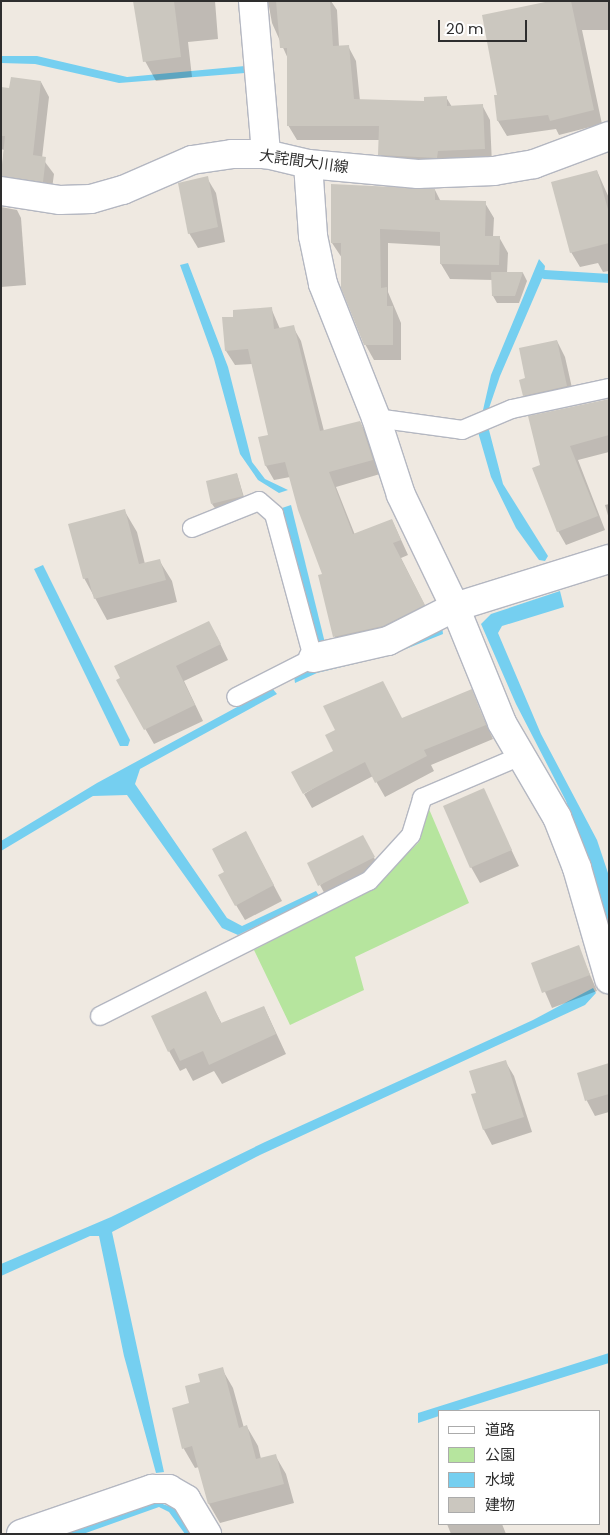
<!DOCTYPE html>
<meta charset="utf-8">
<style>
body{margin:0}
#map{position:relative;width:610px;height:1535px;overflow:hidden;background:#efe9e1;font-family:Poppins,"Noto Sans JP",sans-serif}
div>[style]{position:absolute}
.green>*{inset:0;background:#b6e59e}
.water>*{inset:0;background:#75cff0}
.shadow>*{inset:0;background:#0003}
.stream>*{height:9px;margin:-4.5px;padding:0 4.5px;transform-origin:4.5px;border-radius:4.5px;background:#75cff0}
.building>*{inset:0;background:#cbc7bf}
.roads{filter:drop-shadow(1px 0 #b4b7c1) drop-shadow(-1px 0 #b4b7c1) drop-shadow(0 1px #b4b7c1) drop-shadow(0 -1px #b4b7c1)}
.lane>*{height:18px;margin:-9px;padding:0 9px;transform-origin:9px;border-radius:9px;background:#fff}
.street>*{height:28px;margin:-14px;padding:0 14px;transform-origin:14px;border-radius:14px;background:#fff}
.secondary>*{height:28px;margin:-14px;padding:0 14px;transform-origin:14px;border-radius:14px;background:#fff}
span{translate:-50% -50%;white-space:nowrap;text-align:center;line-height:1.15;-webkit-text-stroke:4.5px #fff;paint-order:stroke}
.street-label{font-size:15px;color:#2e2e2e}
.frame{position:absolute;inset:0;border:2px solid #2e2e2e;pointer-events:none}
.legend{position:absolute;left:438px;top:1410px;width:162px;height:115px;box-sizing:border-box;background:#fff;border:1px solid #ababab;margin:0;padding:6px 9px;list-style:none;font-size:15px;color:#2e2e2e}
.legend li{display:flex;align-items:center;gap:10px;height:25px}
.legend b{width:25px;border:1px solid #ababab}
.scale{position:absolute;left:438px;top:20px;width:89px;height:22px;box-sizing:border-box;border:2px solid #2e2e2e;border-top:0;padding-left:6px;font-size:15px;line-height:18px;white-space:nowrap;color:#2e2e2e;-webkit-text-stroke:4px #fff;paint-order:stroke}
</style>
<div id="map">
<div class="green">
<i style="clip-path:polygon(429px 809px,469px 903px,355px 957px,364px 990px,290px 1025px,254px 950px,372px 888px,419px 842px)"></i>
</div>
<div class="water">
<i style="clip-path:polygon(1px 56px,37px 56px,127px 77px,245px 66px,245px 73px,119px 83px,35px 64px,1px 63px)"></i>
<i style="clip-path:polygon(539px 259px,545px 266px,544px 274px,500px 376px,487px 414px,483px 410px,491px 375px)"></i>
<i style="clip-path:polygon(188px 263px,228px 367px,252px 462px,265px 479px,288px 490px,279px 493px,258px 480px,240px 454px,214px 359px,180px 265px)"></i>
<i style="clip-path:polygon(485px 428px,489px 430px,503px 484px,548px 556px,545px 561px,539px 560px,516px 528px,491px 477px,478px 432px)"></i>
<i style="clip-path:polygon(291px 505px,325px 643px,318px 644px,282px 508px)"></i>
<i style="clip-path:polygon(43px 565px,130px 740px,128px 746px,120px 746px,34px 569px)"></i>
<i style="clip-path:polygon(560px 591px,564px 607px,502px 626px,498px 633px,541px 734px,597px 840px,609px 876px,609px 924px,566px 801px,516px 704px,481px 624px,491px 614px)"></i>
<i style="clip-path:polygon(442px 626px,443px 634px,391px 655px,317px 673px,295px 683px,294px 676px,313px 668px)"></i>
<i style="clip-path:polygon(272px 688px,277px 694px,140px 769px,135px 784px,227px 918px,242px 926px,316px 891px,319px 896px,238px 935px,222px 928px,127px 795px,93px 796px,1px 851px,1px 841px,97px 783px)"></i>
<i style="clip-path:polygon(593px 988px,596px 993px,585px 1005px,260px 1155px,112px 1232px,164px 1472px,156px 1473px,124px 1356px,99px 1236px,90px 1236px,1px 1276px,1px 1264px,111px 1217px,265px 1142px,533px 1020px)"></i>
<i style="clip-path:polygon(609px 1353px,609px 1363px,455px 1411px,439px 1411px,439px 1416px,418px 1423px,418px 1413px)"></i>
<i style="clip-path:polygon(154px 1501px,180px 1510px,193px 1534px,185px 1534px,169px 1512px,159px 1507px,83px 1534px,60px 1534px)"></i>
</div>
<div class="shadow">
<i style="clip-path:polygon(134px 1px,215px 1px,218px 39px,188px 42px,192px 77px,156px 81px,145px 61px)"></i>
<i style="clip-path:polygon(268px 1px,331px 1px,337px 10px,339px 47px,348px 46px,356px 61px,360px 101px,425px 103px,446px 97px,452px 107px,482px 105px,490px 120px,492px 164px,388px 169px,380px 154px,380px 140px,297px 140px,288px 125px,289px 61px,272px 23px)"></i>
<i style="clip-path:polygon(556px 1px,609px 1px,609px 30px,582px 30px,602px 124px,559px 135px,556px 129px,507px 136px,498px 121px,495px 96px,499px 96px)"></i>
<i style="clip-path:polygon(41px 82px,49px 97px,42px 158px,54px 174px,51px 196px,9px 191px,1px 177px,4px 150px,1px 149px,1px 88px,10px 89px)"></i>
<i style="clip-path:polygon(597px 171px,609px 198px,609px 271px,603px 272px,598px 263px,580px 267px,571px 252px)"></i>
<i style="clip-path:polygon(207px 178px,216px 193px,225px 242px,198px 248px,189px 233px)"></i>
<i style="clip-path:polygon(435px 190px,441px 202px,485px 203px,494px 218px,493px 237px,499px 237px,508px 253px,507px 273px,523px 273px,527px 281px,519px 303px,497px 303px,493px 296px,493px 280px,450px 279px,441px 264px,441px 246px,388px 243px,388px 292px,401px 323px,401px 360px,374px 360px,365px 344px,342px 258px,332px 243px)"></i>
<i style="clip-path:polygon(1px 207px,17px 210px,21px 218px,26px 285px,1px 287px)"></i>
<i style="clip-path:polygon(271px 308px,280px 329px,293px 327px,301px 341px,324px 431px,360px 422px,368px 437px,380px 474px,336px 487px,355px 535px,392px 520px,408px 555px,401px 558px,432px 620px,343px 651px,335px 637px,319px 576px,324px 575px,290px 477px,274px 480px,266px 466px,259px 438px,270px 436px,252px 364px,235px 365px,226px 351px,234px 318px)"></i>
<i style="clip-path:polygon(557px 341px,565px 357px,575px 401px,533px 411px,524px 395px,527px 379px)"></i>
<i style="clip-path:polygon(609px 400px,609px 452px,578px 460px,605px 530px,566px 545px,558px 531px,542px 465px)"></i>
<i style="clip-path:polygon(237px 474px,246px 504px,217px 511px,212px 504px)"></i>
<i style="clip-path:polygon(609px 504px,609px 519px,605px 505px)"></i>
<i style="clip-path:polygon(124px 510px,137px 532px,145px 564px,159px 560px,172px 581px,177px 602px,107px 620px,84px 578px)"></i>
<i style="clip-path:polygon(217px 637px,228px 660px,184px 681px,203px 721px,154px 744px,117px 680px)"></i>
<i style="clip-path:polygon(471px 691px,493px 739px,431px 765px,434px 771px,385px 797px,373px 776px,312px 808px,304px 794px)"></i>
<i style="clip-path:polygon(483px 790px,519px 866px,480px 883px,471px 867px)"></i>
<i style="clip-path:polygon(254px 848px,282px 901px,245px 920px,236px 905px)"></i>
<i style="clip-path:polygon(370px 850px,382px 873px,328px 900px,320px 885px)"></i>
<i style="clip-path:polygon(578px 947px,597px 991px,552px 1008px,533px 964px)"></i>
<i style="clip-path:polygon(205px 993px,222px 1024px,264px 1007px,286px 1054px,222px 1084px,214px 1071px,193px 1081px,186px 1068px,180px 1071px,169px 1051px)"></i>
<i style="clip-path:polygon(505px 1061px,514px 1076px,532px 1132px,492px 1145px,484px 1130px,478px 1094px)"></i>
<i style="clip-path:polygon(609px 1064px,609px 1112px,595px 1116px,587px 1101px,579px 1074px)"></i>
<i style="clip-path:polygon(222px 1369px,233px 1388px,244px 1428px,247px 1427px,258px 1446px,261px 1459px,275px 1455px,286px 1474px,294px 1503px,220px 1523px,209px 1504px,199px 1467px,195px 1468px,184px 1449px,173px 1409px,191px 1404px,202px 1383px)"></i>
<i style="clip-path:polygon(447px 1524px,502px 1524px,506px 1534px,451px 1534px)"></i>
</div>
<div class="stream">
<i style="left:544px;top:274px;width:65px;rotate:3.5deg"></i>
</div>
<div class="building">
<i style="clip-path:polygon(133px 1px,174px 1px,181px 57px,143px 62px)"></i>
<i style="clip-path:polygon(276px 1px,330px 1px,333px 46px,349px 45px,354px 99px,424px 101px,424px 97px,447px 96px,447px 106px,483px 104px,485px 149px,438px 151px,437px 158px,378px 155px,379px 126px,287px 126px,287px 48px,280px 48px)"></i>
<i style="clip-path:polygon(550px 1px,571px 1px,594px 110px,550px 121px,548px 115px,497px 121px,494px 95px,497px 95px,482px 15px)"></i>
<i style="clip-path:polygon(11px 77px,41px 81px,33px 155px,46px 157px,43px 182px,1px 176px,5px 136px,1px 136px,1px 87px,9px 88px)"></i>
<i style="clip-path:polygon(597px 170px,609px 213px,609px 243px,570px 253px,551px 182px)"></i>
<i style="clip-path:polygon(208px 176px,218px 227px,188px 234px,178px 183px)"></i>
<i style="clip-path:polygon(331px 184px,435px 189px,435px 200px,486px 201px,485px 236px,500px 236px,499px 265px,440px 264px,440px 232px,380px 229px,381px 288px,387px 287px,387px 306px,393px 306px,393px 345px,364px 345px,341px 288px,341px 243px,331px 243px)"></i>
<i style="clip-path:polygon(491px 272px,523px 272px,515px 296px,492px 296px)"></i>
<i style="clip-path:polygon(272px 307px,274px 329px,294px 325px,320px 431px,360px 421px,361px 423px,373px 460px,329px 472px,353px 534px,392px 519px,401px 540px,393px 543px,425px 605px,383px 626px,333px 637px,318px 575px,322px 574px,298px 510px,285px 462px,265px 466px,258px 437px,268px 435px,248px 349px,225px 351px,222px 317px,233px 317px,233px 310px)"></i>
<i style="clip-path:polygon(557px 340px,567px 386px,523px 396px,519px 380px,525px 378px,519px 348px)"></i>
<i style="clip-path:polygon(609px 399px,609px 435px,570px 446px,598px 516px,557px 532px,532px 468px,540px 465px,528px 416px)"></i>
<i style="clip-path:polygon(237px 473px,243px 496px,211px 504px,206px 481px)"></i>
<i style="clip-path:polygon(125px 509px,139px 564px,160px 559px,166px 580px,94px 599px,88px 578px,83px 579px,68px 524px)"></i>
<i style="clip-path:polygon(209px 621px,221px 644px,176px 666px,195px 705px,144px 730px,116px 680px,120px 678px,114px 666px)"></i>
<i style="clip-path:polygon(383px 681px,402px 718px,472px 689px,486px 725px,424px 750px,427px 756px,375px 783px,365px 762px,303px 794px,291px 772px,333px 751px,325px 735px,335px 730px,323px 706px)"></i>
<i style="clip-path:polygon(484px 788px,512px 850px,470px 868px,443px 806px)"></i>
<i style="clip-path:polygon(246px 831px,274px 885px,235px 906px,218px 875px,224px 872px,212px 849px)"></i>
<i style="clip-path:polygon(363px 835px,375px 857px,318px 886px,307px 863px)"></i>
<i style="clip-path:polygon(579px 945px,590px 975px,542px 993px,531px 963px)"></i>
<i style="clip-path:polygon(206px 991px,221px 1023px,264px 1006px,276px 1034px,209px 1065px,203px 1051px,180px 1061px,174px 1048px,168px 1052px,151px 1016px)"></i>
<i style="clip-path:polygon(506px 1060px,524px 1117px,483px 1130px,471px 1094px,476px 1093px,469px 1071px)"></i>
<i style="clip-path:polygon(609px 1063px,609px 1094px,585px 1101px,577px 1073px)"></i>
<i style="clip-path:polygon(223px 1367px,239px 1428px,247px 1425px,256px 1459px,276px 1454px,284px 1484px,208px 1504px,192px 1446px,182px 1449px,172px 1408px,189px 1403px,185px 1386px,200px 1382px,198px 1374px)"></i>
</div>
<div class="roads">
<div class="lane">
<i style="left:376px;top:418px;width:87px;rotate:7.9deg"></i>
<i style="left:462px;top:430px;width:54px;rotate:-22.8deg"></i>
<i style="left:512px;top:409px;width:99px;rotate:-12.2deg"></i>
<i style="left:192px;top:528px;width:72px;rotate:-21.9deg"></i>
<i style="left:259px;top:501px;width:20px;rotate:41deg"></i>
<i style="left:274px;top:514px;width:149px;rotate:74.8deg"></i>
<i style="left:313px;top:658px;width:86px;rotate:153.1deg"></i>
<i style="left:100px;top:1016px;width:301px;rotate:-26.7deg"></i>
<i style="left:369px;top:881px;width:62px;rotate:-47.6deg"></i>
<i style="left:411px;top:835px;width:39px;rotate:-73deg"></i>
<i style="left:422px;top:798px;width:108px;rotate:-23deg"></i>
</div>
<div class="street">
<i style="left:253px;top:1px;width:154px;rotate:85.1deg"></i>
<i style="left:308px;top:164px;width:72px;rotate:86deg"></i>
<i style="left:313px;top:236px;width:49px;rotate:78.2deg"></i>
<i style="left:323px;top:284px;width:144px;rotate:68.4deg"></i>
<i style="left:376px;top:418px;width:81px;rotate:72deg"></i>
<i style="left:401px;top:495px;width:124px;rotate:64.3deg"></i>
<i style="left:455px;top:607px;width:125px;rotate:67.9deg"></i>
<i style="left:502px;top:723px;width:109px;rotate:59.7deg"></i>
<i style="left:557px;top:817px;width:55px;rotate:68.6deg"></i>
<i style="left:577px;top:868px;width:116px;rotate:73.9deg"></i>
<i style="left:313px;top:658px;width:77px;rotate:-12.8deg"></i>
<i style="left:388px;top:641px;width:75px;rotate:-26.9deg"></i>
<i style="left:455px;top:607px;width:161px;rotate:-17.3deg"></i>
<i style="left:21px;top:1534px;width:139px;rotate:-19deg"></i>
<i style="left:152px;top:1489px;width:17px"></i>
<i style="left:169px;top:1489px;width:20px;rotate:30deg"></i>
<i style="left:186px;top:1499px;width:41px;rotate:59deg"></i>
</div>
<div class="secondary">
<i style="left:1px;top:191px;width:60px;rotate:8.7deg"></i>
<i style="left:60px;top:200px;width:31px;rotate:-2deg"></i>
<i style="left:91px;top:199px;width:33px;rotate:-16deg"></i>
<i style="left:123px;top:190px;width:75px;rotate:-23.5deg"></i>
<i style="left:192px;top:160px;width:40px;rotate:-8.5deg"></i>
<i style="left:232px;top:154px;width:34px"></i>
<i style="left:266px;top:154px;width:43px;rotate:13.4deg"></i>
<i style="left:308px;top:164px;width:110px;rotate:5.2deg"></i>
<i style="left:418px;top:174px;width:76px;rotate:-2.3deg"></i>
<i style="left:494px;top:171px;width:41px;rotate:-9.9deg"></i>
<i style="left:534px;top:164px;width:80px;rotate:-20.5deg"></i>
</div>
</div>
<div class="street-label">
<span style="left:304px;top:161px;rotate:8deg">大詫間大川線</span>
</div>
<div class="frame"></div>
<ul class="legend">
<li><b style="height:6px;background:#fff"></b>道路</li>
<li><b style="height:14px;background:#b6e59e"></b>公園</li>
<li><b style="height:14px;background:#75cff0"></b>水域</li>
<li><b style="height:14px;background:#cbc7bf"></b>建物</li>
</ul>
<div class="scale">20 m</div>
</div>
